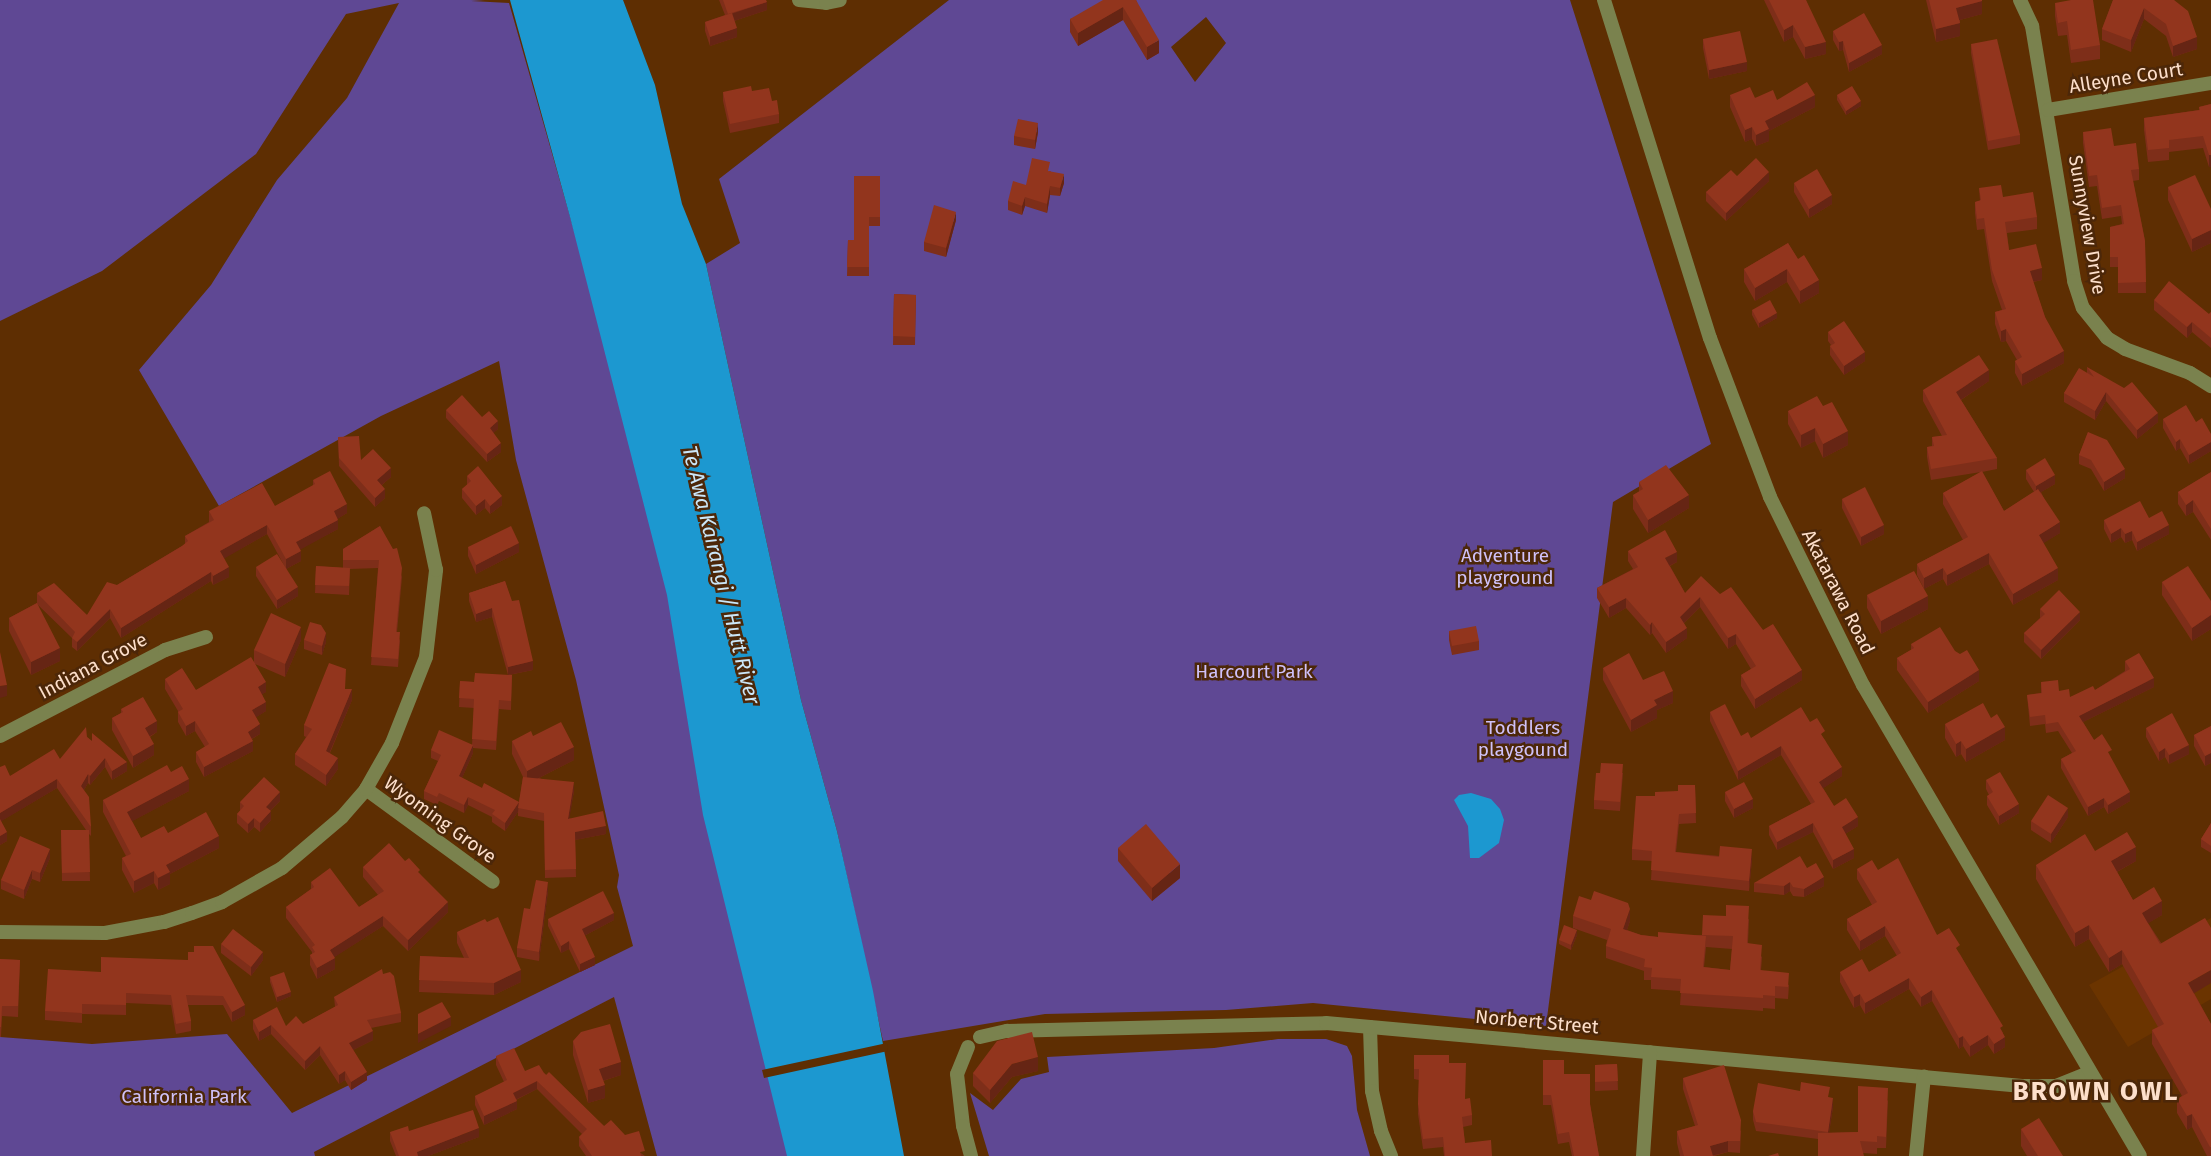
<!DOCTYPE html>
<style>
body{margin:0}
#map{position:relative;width:2211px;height:1156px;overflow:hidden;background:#5e2e02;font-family:"Fira Sans",sans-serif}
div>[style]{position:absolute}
.built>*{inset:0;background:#6b3400}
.green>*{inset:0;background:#5f4894}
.water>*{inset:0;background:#1c98d0}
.pier>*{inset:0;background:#5e2e02}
.minor>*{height:14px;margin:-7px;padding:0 7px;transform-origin:7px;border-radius:7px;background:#7a824e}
.tertiary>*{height:14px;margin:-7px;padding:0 7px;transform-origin:7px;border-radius:7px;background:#7a824e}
.wall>*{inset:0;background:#7e2e19}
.shaded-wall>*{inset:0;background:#662514}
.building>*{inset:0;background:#92351d}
span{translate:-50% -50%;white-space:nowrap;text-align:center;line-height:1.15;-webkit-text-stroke:5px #4c2709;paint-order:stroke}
.street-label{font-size:19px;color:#fddfcb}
.park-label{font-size:19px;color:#cfc1f9}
.water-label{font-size:21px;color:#cbe7f9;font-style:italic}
.district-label{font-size:26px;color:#fddfcb;font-weight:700;letter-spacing:2px}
</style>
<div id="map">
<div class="built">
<i style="clip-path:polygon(2211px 918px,2211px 999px,2128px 1047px,2089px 985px)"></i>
</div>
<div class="green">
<i style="clip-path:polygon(0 0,485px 0,471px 1px,509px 3px,636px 447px,804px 1156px,657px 1156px,614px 997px,314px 1152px,315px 1156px,0 1156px,0 1037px,92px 1044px,227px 1034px,292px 1113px,633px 946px,617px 887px,619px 875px,576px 680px,516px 460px,499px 361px,381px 416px,219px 506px,139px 370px,211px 285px,277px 180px,347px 98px,399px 3px,346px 14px,256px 154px,102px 271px,0 321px)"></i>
<i style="clip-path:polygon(evenodd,949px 0,1570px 0,1711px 444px,1613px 502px,1546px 1026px,1313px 1003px,1226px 1010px,1045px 1014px,883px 1041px,837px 831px,801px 700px,706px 264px,740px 243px,719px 179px,949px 0,1206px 17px,1226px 43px,1195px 82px,1171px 47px,1206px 17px)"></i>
<i style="clip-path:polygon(1278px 1039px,1326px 1039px,1347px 1046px,1352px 1056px,1357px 1110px,1370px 1156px,989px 1156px,970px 1093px,993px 1110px,1021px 1079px,1049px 1072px,1047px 1057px,1214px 1048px)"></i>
</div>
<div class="water">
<i style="clip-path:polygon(510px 0,623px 0,655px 85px,682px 204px,706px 264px,801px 700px,837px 831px,873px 991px,904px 1156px,787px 1156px,703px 815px,667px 595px,570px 217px)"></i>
<i style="clip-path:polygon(1471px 793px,1491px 799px,1500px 809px,1504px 820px,1499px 843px,1479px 858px,1470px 858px,1468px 826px,1454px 800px,1459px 795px)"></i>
</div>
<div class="pier">
<i style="clip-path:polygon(887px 1043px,888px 1051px,764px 1078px,762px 1070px)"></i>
</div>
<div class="minor">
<i style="left:799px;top:0;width:27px;rotate:6deg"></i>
<i style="left:826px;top:3px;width:14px;rotate:-12deg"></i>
<i style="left:2020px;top:0;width:29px;rotate:65deg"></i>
<i style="left:2032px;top:26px;width:258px;rotate:80.6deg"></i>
<i style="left:2074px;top:281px;width:28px;rotate:72deg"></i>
<i style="left:2083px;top:308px;width:38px;rotate:51deg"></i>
<i style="left:2107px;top:338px;width:21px;rotate:31deg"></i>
<i style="left:2125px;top:349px;width:69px;rotate:20.3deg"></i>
<i style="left:2190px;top:373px;width:25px;rotate:32deg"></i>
<i style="left:2048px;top:110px;width:165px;rotate:-9.4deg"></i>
<i style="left:0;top:736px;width:186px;rotate:-27.5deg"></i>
<i style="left:165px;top:650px;width:43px;rotate:-17.6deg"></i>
<i style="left:366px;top:789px;width:157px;rotate:36.2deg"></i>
<i style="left:0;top:932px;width:105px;rotate:0.5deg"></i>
<i style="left:105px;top:933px;width:60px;rotate:-10.6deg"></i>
<i style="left:164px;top:922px;width:29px;rotate:-18deg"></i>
<i style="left:192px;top:913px;width:32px;rotate:-20deg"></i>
<i style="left:222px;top:902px;width:69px;rotate:-29.5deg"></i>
<i style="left:282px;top:868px;width:79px;rotate:-40.4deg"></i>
<i style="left:342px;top:817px;width:37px;rotate:-49deg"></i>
<i style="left:366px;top:789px;width:53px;rotate:-60.5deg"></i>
<i style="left:392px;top:743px;width:92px;rotate:-68.4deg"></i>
<i style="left:426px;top:657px;width:88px;rotate:-83.4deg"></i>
<i style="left:436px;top:570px;width:58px;rotate:-101.9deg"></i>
<i style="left:1370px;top:1027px;width:64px;rotate:88.2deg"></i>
<i style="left:1372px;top:1091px;width:41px;rotate:77.3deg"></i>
<i style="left:1381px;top:1131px;width:27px;rotate:68deg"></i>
<i style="left:980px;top:1037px;width:28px;rotate:-13deg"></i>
<i style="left:1007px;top:1031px;width:319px;rotate:-1.4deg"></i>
<i style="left:1326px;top:1023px;width:699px;rotate:5.17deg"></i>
<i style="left:2022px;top:1086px;width:34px"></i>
<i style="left:2056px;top:1086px;width:35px;rotate:-22deg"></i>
<i style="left:968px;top:1047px;width:29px;rotate:112deg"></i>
<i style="left:957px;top:1074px;width:52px;rotate:83.4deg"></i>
<i style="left:963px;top:1126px;width:31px;rotate:75deg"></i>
<i style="left:1643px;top:1156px;width:104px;rotate:-86.1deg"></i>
<i style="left:1916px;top:1156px;width:80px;rotate:-84.3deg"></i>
</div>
<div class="tertiary">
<i style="left:1604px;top:0;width:354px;rotate:72.6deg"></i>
<i style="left:1710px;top:338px;width:170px;rotate:69.3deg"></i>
<i style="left:1770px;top:497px;width:210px;rotate:63.7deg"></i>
<i style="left:1863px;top:685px;width:546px;rotate:59.54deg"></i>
</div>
<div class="wall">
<i style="clip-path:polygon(719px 0,766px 0,767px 10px,734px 21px,737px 37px,710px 46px,705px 31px,705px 22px,725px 15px)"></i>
<i style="clip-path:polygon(1136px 0,1159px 53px,1147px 60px,1123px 20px,1078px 46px,1070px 32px,1070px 19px)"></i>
<i style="clip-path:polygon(1764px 0,1806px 0,1826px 54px,1805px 59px,1793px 37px,1784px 42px)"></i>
<i style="clip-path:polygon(1926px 0,1982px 0,1982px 14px,1960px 20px,1960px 36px,1936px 42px)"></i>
<i style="clip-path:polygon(2113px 0,2174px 0,2197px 49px,2173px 57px,2166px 36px,2144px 19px,2131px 52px,2102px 40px,2102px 29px)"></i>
<i style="clip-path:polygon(2055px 3px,2100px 45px,2100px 59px,2071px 63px,2067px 35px,2058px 36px,2055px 16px)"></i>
<i style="clip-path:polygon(1833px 31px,1882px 54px,1849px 72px,1843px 50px,1839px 51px,1833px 40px)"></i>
<i style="clip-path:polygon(1703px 39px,1747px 71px,1709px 79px,1703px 48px)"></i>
<i style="clip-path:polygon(1971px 44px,2020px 135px,2020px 144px,1988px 150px,1971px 53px)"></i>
<i style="clip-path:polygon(752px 91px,772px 101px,779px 114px,779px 123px,730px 133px,723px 101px,723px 92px)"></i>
<i style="clip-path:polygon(1730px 95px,1777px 100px,1815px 107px,1769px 131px,1769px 141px,1756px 146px,1752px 139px,1745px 142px,1730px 107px)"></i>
<i style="clip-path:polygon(1837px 95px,1861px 106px,1846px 115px,1837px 100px)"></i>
<i style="clip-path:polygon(2211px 104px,2211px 167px,2209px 167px,2203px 148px,2169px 152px,2169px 160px,2148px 162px,2144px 130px,2144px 118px,2199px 110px,2199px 107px)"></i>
<i style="clip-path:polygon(1038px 132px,1035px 149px,1014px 145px,1014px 136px)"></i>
<i style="clip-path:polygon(2083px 132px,2114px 146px,2139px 169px,2139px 180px,2133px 181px,2145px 241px,2146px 293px,2118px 293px,2118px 267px,2110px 267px,2110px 227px,2122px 224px,2121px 216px,2102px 219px,2097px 186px,2089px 187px,2083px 143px)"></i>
<i style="clip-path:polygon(1050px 171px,1064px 183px,1060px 196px,1050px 195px,1047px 213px,1025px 206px,1022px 215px,1008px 210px,1008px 201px,1026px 185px)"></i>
<i style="clip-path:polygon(880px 176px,880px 226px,869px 226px,869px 276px,847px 276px,848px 240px,854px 240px)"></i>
<i style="clip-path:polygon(1737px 176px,1769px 181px,1726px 221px,1706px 201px,1706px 192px)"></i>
<i style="clip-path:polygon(1794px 183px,1832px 204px,1809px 218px,1794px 192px)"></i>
<i style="clip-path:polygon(2168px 187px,2211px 209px,2211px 243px,2192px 252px,2168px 200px)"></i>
<i style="clip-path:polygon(1979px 188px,2003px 197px,2037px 217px,2037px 229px,2007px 233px,2009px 250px,2042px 280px,2033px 282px,2045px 317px,2064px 363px,2022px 386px,2015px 373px,2015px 361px,2017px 360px,2006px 341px,2001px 342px,1995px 324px,1995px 312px,2002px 310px,1992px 281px,1984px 229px,1977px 230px,1975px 213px,1975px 202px,1980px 201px)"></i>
<i style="clip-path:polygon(956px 220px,946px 257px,924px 251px,924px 242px)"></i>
<i style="clip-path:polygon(1788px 243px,1819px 293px,1800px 304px,1787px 282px,1755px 301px,1744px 282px,1744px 269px)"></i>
<i style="clip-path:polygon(894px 294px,916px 295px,915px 345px,893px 345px)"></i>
<i style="clip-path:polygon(2154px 300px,2209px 314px,2211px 312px,2211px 348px,2192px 332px,2187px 338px,2154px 310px)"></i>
<i style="clip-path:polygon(1752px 310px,1777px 318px,1759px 328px,1752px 315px)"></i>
<i style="clip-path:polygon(1828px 332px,1865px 361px,1844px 375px,1830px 355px,1830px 346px,1831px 345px,1828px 341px)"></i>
<i style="clip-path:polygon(2087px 367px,2158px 422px,2137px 439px,2106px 401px,2095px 420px,2064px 402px,2064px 393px,2087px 373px)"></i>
<i style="clip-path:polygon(1989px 381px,1961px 400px,1997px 458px,1997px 469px,1982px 472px,2004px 511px,2034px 492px,2026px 479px,2026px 470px,2055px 484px,2041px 492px,2060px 533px,2043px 543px,2058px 580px,2013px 605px,1989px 564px,1947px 586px,1943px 579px,1924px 589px,1917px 575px,1917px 564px,1963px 540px,1943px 504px,1943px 493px,1981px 472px,1931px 480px,1927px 457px,1927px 447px,1932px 446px,1932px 437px,1942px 436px,1923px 401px,1923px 390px)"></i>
<i style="clip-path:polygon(1823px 406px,1848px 445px,1823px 458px,1815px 441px,1801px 448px,1788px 424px,1788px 411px)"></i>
<i style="clip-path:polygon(446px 410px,482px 417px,498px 429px,493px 433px,501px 452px,487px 462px,446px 418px)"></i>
<i style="clip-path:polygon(2163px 419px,2196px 422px,2211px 434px,2211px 451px,2189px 464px,2180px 448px,2176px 451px,2163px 428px)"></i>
<i style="clip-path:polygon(2088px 432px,2125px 478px,2104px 491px,2091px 469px,2079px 464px,2079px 455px)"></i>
<i style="clip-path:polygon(338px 437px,361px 460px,391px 477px,382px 485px,385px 498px,375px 507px,339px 466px)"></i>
<i style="clip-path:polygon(2211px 472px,2211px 540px,2193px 512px,2186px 516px,2178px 504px,2178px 492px)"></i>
<i style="clip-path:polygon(467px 476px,502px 505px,490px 514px,485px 508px,476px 515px,462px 498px,462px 489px,467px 485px)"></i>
<i style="clip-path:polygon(313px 480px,347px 513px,337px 519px,338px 529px,300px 549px,301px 561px,286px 569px,267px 534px,224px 558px,229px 577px,213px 585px,211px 581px,121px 638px,110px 618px,77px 651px,72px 647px,72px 638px,37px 604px,60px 661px,31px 675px,9px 631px,9px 618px,37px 603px,37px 593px,87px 615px,117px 585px,182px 546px,185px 544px,185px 536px,209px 522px,209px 511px,275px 506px,313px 486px)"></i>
<i style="clip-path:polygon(1639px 482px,1689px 508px,1648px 533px,1633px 509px,1633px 495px,1639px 492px)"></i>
<i style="clip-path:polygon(1842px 499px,1884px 534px,1861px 546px,1842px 508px)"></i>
<i style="clip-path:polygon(2149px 518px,2169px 534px,2137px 551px,2132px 540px,2125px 543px,2121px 537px,2111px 543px,2104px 529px,2104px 520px)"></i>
<i style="clip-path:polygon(380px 526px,402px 577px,397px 632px,400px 641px,398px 667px,371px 665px,378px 568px,350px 569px,349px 595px,315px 593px,316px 566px,343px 568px,343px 549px)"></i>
<i style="clip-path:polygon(468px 547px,519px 552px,476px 574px,468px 556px)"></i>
<i style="clip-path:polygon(1628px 551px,1677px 562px,1670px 566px,1685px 593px,1720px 594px,1763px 630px,1802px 680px,1755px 709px,1741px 686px,1741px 675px,1751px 669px,1736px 644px,1728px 649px,1700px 607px,1684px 623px,1687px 638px,1666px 653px,1652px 633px,1650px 635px,1626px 608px,1609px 618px,1597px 598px,1597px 588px,1633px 569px,1628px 561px)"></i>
<i style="clip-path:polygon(256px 567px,298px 596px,277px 609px,256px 576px)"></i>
<i style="clip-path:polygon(505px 581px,533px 670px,509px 675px,512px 675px,511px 710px,499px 709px,496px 750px,473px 748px,473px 753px,462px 778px,482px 788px,519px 802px,523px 777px,512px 754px,512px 741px,533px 736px,574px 760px,539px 778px,574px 791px,569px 818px,606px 834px,575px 840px,576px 877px,545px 878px,544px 821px,518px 816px,518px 812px,505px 831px,492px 822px,492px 817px,468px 805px,464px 813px,439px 801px,437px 805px,424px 799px,424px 791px,438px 761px,431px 758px,431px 750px,472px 745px,474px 708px,459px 707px,460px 681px,474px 682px,508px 675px,492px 617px,476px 622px,469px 601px,469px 593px)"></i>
<i style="clip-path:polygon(2162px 582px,2211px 601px,2211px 629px,2192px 641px,2162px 595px)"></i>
<i style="clip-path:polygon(1867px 595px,1928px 609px,1881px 634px,1867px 608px)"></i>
<i style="clip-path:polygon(2040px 609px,2080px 620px,2041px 659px,2024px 642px,2024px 633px,2040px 618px)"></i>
<i style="clip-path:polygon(1449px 631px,1479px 641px,1479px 650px,1452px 655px,1449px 640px)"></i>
<i style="clip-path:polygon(301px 640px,285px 677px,255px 664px,266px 692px,262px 694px,266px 711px,256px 717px,260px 734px,252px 739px,253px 751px,204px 777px,196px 762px,196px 752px,205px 747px,195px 731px,186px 736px,178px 722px,178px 711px,165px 689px,165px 679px,196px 690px,254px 663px,254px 650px)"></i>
<i style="clip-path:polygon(304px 640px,326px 642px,322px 655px,304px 649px)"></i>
<i style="clip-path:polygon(1911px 644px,1955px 651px,1979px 681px,1928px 713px,1897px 670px,1897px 658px,1911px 650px)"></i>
<i style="clip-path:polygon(2125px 661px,2154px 687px,2083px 722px,2094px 740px,2111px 759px,2130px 801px,2108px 814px,2104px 807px,2088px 816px,2061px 768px,2061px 759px,2072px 753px,2058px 731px,2046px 733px,2045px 724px,2030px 726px,2027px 695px,2041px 693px,2041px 682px,2070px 697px,2095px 690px,2125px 671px)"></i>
<i style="clip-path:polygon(1603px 668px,1643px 680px,1673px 703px,1657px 710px,1657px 718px,1631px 732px,1603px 680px)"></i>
<i style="clip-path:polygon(345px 689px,352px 700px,330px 753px,338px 769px,326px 786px,295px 765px,295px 754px,306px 737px,304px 736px,304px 725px)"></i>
<i style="clip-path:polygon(121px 709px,157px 732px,150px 737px,154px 755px,133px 768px,112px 730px,112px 718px,121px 713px)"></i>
<i style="clip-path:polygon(1710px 712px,1741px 736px,1751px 738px,1810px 722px,1825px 740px,1842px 776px,1823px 788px,1834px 806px,1858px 826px,1845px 834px,1854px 858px,1833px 869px,1813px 832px,1777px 850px,1769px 835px,1769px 826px,1811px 804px,1781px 755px,1738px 780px,1710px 721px)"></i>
<i style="clip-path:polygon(1945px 724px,2005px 740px,1966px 762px,1961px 754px,1956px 757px,1945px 738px)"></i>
<i style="clip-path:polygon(2211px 726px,2211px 763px,2205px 766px,2194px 746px,2194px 735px)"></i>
<i style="clip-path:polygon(2146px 728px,2189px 754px,2169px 764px,2165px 757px,2159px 761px,2146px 737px)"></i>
<i style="clip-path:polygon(87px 737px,127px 771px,112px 780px,105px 767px,90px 785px,88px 783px,84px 790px,91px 827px,91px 836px,89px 834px,90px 881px,62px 881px,61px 830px,86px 830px,57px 788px,1px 821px,7px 841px,0 845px,0 767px,10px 776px,60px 759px)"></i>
<i style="clip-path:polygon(171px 772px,189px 791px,132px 821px,141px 838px,168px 833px,219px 848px,170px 874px,170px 884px,158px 890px,154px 883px,134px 893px,122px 870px,122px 858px,126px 856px,103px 812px,103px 800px)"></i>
<i style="clip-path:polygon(1600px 773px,1623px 773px,1620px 811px,1594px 809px,1594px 800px)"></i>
<i style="clip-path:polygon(1986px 780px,2019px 813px,1999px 825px,1987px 805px,1987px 796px,1989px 795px,1986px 789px)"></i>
<i style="clip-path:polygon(1695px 785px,1696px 823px,1679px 824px,1676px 852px,1752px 859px,1749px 891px,1651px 880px,1652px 861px,1632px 860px,1632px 849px,1655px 796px,1678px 791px)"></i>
<i style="clip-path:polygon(1725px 792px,1753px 808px,1734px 818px,1725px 801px)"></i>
<i style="clip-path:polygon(280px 801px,270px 811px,271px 820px,260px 832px,254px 827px,248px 833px,237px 823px,237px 814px,240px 811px,240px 802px)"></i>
<i style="clip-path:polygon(2068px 817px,2051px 843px,2031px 830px,2031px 821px)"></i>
<i style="clip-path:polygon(2211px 823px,2211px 853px,2201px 847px,2201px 839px)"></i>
<i style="clip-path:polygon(1118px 848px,1180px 878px,1152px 901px,1118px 861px)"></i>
<i style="clip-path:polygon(2095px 851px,2136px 861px,2117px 872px,2133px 900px,2162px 915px,2148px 923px,2194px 993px,2211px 1024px,2211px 1156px,2207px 1156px,2192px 1127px,2187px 1130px,2177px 1113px,2177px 1099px,2182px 1096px,2152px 1044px,2152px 1030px,2158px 1027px,2122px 964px,2109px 972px,2089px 939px,2075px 947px,2036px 879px,2036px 865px)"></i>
<i style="clip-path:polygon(50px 858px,40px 882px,32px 879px,24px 899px,1px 889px,1px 880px)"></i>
<i style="clip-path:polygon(405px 861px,420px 874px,448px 912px,408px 951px,383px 926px,334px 957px,335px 969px,317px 979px,310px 965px,310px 955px,312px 954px,312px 952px,286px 918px,286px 907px,311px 889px,311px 882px,359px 907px,378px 895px,363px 877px,363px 867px)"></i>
<i style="clip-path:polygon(1807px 868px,1824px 886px,1804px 897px,1793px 896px,1790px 891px,1784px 895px,1754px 892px,1754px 883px)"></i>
<i style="clip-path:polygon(1857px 869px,1878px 870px,1937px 935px,1960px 954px,2003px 1033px,2005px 1047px,1994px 1054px,1988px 1045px,1970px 1057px,1963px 1046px,1959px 1049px,1932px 1001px,1921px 1007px,1909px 989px,1865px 1014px,1860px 1005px,1854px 1008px,1840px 982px,1840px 972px,1869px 972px,1897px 956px,1885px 936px,1860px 951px,1847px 930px,1847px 919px,1872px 905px,1857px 879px)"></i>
<i style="clip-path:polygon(548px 891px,539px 961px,517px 957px,517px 948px,530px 909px)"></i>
<i style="clip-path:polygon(evenodd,1573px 916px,1630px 921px,1627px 930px,1641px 935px,1658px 937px,1702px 935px,1749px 919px,1748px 943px,1762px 957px,1761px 970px,1789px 985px,1788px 999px,1775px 998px,1775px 1009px,1763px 1008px,1763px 1011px,1680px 1005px,1681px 991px,1651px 989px,1651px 980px,1644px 980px,1644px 971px,1606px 958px,1606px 946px,1607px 940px,1573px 928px,1573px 916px,1706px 947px,1732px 949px,1730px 970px,1704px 967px,1706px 947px)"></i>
<i style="clip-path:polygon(548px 919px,614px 920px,584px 936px,595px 965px,580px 972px,569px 949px,561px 953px,548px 926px)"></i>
<i style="clip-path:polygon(457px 932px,521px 982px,494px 995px,419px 992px,420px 956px,464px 958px,457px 943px)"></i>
<i style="clip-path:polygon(1577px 935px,1571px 950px,1559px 944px,1559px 940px)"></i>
<i style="clip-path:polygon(221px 944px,263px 960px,251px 976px,221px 953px)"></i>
<i style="clip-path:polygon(194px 952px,245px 1015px,232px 1022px,223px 1005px,188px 1005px,191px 1021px,191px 1031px,176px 1034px,171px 1005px,126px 1003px,126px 1015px,82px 1014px,82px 1023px,45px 1020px,45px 1011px,101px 972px,188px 960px)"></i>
<i style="clip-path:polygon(0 959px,20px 960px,18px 1017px,2px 1016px,1px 1037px,0 1037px)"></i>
<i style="clip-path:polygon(383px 974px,401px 1013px,401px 1022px,371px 1028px,373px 1040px,353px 1050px,367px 1080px,351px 1090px,345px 1080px,339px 1084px,320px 1055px,305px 1070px,271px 1034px,259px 1041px,253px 1029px,253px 1020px,286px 1026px,303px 1024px,335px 1007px,334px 997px)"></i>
<i style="clip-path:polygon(270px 977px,291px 996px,277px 1002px,270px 982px)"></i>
<i style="clip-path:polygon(573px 1041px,621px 1075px,603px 1081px,605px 1098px,588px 1103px,573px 1055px)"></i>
<i style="clip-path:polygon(1414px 1055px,1449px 1063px,1472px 1115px,1472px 1125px,1463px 1127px,1465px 1143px,1492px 1156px,1444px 1156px,1443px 1147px,1423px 1149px,1418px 1114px,1419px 1080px,1414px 1079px)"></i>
<i style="clip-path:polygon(496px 1056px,525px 1071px,544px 1073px,604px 1126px,645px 1156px,586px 1156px,579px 1146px,579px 1137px,582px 1134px,537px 1089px,516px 1100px,517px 1109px,484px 1125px,475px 1105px,475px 1096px,504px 1082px,496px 1065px)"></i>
<i style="clip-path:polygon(1543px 1060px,1564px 1074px,1590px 1104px,1599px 1156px,1572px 1156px,1569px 1142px,1558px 1144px,1551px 1105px,1543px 1105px)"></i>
<i style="clip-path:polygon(1617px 1064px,1618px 1090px,1595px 1091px,1595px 1065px)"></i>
<i style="clip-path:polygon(1038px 1071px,1012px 1077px,990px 1103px,973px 1086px,973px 1073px)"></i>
<i style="clip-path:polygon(1683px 1078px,1741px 1131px,1740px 1153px,1728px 1152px,1714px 1156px,1680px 1156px,1677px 1143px,1677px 1131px,1695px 1126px,1683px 1089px)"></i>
<i style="clip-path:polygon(1829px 1097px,1833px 1107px,1829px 1133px,1858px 1132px,1888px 1100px,1886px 1148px,1877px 1148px,1877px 1154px,1863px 1153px,1818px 1139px,1756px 1131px,1753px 1120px,1753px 1111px)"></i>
<i style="clip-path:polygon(2021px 1129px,2063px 1156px,2027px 1156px,2021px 1146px)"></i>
<i style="clip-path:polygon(409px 1131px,479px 1137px,428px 1156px,396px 1156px,390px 1141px,390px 1132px)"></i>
</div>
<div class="shaded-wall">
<i style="clip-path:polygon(1982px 1px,1982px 14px,1956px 21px,1956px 8px)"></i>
<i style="clip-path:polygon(767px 2px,767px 10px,728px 23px,728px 15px)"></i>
<i style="clip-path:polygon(1123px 7px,1123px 20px,1078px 46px,1078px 33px)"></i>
<i style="clip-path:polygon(2144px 8px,2144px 19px,2131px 52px,2131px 40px)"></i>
<i style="clip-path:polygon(1960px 23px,1960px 36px,1936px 42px,1936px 29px)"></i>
<i style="clip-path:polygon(1793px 25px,1793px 37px,1784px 42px,1784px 30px)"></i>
<i style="clip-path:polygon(737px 28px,737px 37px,710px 46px,710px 37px)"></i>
<i style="clip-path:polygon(2197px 37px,2197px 49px,2173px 57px,2173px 46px)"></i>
<i style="clip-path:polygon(1159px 40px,1159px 53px,1147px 60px,1147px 47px)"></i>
<i style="clip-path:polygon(1843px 41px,1843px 50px,1839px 51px,1839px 42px)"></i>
<i style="clip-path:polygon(1826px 42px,1826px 54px,1805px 59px,1805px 47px)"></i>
<i style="clip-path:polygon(1882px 45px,1882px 54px,1849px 72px,1849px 63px)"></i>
<i style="clip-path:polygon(1747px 62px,1747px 71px,1709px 79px,1709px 70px)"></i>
<i style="clip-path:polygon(1815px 95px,1815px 107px,1769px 131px,1769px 141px,1756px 146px,1756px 135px,1765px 121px)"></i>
<i style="clip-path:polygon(1861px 101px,1861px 106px,1846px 115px,1846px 111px)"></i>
<i style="clip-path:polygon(1038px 123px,1038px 132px,1035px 149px,1035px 140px)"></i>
<i style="clip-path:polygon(1752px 127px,1752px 139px,1745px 142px,1745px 130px)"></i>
<i style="clip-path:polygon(2209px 155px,2211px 155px,2211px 167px,2209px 167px)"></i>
<i style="clip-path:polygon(1769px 172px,1769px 181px,1726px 221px,1726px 213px)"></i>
<i style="clip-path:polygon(1064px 174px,1064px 183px,1060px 196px,1060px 188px)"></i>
<i style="clip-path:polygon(1050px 186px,1050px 195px,1047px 213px,1047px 204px)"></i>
<i style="clip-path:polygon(1832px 195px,1832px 204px,1809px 218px,1809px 209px)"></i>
<i style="clip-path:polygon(1025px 197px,1025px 206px,1022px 215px,1022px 206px)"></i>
<i style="clip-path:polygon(956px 212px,956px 220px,946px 257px,946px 248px)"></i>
<i style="clip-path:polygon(2211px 230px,2211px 243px,2192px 252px,2192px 239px)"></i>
<i style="clip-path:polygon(2042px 268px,2042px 280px,2030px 282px,2030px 271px)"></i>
<i style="clip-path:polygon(1787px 269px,1787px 282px,1755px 301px,1755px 288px)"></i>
<i style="clip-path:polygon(1819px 280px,1819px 293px,1800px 304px,1800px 291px)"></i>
<i style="clip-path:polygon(1777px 313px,1777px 318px,1759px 328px,1759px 323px)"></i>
<i style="clip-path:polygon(2192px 322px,2192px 332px,2187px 338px,2187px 327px)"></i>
<i style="clip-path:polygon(2006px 329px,2006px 341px,2001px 342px,2001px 331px)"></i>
<i style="clip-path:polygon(2064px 351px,2064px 363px,2022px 386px,2022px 374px)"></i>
<i style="clip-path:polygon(1865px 352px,1865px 361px,1844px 375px,1844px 366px)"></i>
<i style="clip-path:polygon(1989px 370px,1989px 381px,1956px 403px,1956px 392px)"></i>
<i style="clip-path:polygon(2106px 392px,2106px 401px,2095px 420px,2095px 411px)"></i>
<i style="clip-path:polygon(2158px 413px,2158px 422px,2137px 439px,2137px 430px)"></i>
<i style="clip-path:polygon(498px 421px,498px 429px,490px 436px,490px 428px)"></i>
<i style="clip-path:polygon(1815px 428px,1815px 441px,1801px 448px,1801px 435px)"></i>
<i style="clip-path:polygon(1848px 431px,1848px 445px,1823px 458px,1823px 444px)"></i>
<i style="clip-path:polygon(2180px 439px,2180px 448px,2176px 451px,2176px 442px)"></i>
<i style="clip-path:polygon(2211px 442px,2211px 451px,2189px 464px,2189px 455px)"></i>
<i style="clip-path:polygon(501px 443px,501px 452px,487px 462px,487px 454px)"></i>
<i style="clip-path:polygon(391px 468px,391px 477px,377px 489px,377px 480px)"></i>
<i style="clip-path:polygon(2125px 469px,2125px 478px,2104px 491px,2104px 482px)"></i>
<i style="clip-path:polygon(2055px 475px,2055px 484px,2036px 495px,2036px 486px)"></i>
<i style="clip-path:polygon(385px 489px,385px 498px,375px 507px,375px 498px)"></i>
<i style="clip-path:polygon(1689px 495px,1689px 508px,1648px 533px,1648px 520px)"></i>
<i style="clip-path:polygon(502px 496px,502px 505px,490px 514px,490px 506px)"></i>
<i style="clip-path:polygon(485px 499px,485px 508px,476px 515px,476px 506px)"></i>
<i style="clip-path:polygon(2193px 500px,2193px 512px,2186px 516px,2186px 505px)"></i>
<i style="clip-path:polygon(347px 504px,347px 513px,334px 521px,334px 511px)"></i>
<i style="clip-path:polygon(338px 520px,338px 529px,296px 552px,296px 542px)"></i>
<i style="clip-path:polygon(2060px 522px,2060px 533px,2039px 546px,2039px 535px)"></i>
<i style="clip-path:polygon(267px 525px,267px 534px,220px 561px,220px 551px)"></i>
<i style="clip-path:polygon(1884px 525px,1884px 534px,1861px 546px,1861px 537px)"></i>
<i style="clip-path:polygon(2169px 525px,2169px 534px,2137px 551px,2137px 542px)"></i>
<i style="clip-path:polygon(2121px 528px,2121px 537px,2111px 543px,2111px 534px)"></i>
<i style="clip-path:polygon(2132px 531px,2132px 540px,2125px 543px,2125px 534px)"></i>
<i style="clip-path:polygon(519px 543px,519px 552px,476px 574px,476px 565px)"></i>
<i style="clip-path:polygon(301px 551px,301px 561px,286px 569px,286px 559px)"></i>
<i style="clip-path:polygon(1677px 552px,1677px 562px,1665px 568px,1665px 558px)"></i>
<i style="clip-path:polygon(1989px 553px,1989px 564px,1947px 586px,1947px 575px)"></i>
<i style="clip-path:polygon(229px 567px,229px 577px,213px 585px,213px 576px)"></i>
<i style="clip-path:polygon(1943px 568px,1943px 579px,1924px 589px,1924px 578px)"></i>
<i style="clip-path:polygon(2058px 568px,2058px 580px,2013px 605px,2013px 594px)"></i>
<i style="clip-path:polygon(211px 572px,211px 581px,121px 638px,121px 628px)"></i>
<i style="clip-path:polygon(298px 587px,298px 596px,277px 609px,277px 600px)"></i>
<i style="clip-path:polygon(1928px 596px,1928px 609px,1881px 634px,1881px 621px)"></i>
<i style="clip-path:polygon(1700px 597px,1700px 607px,1680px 627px,1680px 617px)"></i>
<i style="clip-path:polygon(1626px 598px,1626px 608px,1609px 618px,1609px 607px)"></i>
<i style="clip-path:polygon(492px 608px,492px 617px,476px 622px,476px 614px)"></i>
<i style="clip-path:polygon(110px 609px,110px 618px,77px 651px,77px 642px)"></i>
<i style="clip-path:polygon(2080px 612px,2080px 620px,2041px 659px,2041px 650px)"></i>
<i style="clip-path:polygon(2211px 615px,2211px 629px,2192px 641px,2192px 628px)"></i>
<i style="clip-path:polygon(1652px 622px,1652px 633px,1650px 635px,1650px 625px)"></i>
<i style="clip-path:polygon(301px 627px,301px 640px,285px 677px,285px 664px)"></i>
<i style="clip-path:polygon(1687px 628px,1687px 638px,1666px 653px,1666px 642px)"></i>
<i style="clip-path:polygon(326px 633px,326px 642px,322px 655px,322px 646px)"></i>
<i style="clip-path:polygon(1736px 634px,1736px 644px,1728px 649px,1728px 638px)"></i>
<i style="clip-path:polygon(60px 648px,60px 661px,31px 675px,31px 662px)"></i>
<i style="clip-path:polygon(533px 661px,533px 670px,508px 675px,508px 667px)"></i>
<i style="clip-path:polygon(1802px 670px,1802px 680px,1755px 709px,1755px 699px)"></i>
<i style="clip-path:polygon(1979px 670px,1979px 681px,1928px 713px,1928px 702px)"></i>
<i style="clip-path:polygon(2154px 678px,2154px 687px,2079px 724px,2079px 716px)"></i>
<i style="clip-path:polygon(266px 682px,266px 692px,258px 697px,258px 687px)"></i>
<i style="clip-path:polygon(7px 685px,7px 696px,0 698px,0 686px)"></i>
<i style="clip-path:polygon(352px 689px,352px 700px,326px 761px,326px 751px)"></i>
<i style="clip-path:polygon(1673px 691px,1673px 703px,1657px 710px,1657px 718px,1631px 732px,1631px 720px,1654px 700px)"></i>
<i style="clip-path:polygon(266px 702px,266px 711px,252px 720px,252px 710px)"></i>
<i style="clip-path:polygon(157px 721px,157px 732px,145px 739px,145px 728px)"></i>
<i style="clip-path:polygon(195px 721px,195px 731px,186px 736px,186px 726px)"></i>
<i style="clip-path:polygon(260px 724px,260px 734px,248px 741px,248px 732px)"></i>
<i style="clip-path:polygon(2005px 727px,2005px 740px,1966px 762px,1966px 749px)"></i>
<i style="clip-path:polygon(253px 741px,253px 751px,204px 777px,204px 767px)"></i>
<i style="clip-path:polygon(1961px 741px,1961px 754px,1956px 757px,1956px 744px)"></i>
<i style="clip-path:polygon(154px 744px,154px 755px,133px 768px,133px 756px)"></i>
<i style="clip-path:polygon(473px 745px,473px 753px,459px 785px,459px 776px)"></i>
<i style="clip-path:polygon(2189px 745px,2189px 754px,2169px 764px,2169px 755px)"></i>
<i style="clip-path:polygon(1781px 746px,1781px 755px,1738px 780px,1738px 771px)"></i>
<i style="clip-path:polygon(574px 747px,574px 760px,527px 784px,527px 771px)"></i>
<i style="clip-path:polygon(2165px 748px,2165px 757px,2159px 761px,2159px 752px)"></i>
<i style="clip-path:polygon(2211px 753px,2211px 763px,2205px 766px,2205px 756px)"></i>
<i style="clip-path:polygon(105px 758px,105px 767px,90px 785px,90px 776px)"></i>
<i style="clip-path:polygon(338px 758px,338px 769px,326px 786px,326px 775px)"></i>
<i style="clip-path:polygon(127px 762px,127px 771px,112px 780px,112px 771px)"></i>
<i style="clip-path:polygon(1842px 767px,1842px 776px,1819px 791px,1819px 782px)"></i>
<i style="clip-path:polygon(88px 774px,88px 783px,81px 795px,81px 786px)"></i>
<i style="clip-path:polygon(57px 779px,57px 788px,0 822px,0 813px)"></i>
<i style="clip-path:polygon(189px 779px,189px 791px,127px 824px,127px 812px)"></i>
<i style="clip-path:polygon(574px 782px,574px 791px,568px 827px,568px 819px)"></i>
<i style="clip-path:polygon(280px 792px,280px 801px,266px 815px,266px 807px)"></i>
<i style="clip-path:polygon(2130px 792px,2130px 801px,2108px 814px,2108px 805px)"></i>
<i style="clip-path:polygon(468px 797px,468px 805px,464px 813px,464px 805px)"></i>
<i style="clip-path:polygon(2104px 798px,2104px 807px,2088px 816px,2088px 807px)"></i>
<i style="clip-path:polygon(1753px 799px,1753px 808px,1734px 818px,1734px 809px)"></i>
<i style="clip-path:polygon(519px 802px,518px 812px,505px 831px,505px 823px)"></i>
<i style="clip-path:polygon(2019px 804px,2019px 813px,1999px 825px,1999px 816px)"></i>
<i style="clip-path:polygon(2068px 808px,2068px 817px,2051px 843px,2051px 834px)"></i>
<i style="clip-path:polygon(271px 811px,271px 820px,260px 832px,260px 823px)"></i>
<i style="clip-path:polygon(1858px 817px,1858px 826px,1842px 836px,1842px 827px)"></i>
<i style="clip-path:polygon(254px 818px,254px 827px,248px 833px,248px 824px)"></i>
<i style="clip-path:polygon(1813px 823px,1813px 832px,1777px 850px,1777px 842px)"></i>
<i style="clip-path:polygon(606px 826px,606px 834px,575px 840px,575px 832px)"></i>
<i style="clip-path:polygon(7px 832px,7px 841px,0 845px,0 836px)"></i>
<i style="clip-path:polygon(219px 836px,219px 848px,170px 874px,170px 884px,158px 890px,158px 878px,166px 865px)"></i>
<i style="clip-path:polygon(2136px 847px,2136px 861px,2111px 875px,2111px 861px)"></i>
<i style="clip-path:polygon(50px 849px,50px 858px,40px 882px,40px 873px)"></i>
<i style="clip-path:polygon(1752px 849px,1752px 859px,1749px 891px,1749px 881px)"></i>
<i style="clip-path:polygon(1854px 849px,1854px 858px,1833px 869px,1833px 860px)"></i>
<i style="clip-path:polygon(1180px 864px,1180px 878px,1152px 901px,1152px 888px)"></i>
<i style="clip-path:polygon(32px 870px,32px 879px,24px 899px,24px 890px)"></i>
<i style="clip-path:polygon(154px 871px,154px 883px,134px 893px,134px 881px)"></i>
<i style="clip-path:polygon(1824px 877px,1824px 886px,1804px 897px,1804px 889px)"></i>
<i style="clip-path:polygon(548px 882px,548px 891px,539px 961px,539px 952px)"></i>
<i style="clip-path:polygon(1790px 882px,1790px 891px,1784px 895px,1784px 886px)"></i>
<i style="clip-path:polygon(2162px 901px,2162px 915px,2142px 927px,2142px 913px)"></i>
<i style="clip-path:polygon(448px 902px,448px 912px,408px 951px,408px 940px)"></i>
<i style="clip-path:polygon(1630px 909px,1630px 921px,1623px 942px,1623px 929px)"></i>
<i style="clip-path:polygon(614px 913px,614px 920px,582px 937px,582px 929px)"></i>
<i style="clip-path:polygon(383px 916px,383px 926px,330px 960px,330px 950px)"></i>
<i style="clip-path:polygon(2089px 925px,2089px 939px,2075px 947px,2075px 933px)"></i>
<i style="clip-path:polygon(1885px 926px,1885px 936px,1860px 951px,1860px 941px)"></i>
<i style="clip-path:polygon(1577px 930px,1577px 935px,1571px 950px,1571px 945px)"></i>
<i style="clip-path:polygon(569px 941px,569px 949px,561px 953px,561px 946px)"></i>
<i style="clip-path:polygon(2122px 950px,2122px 964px,2109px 972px,2109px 958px)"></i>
<i style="clip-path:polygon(263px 952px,263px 960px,251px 976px,251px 967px)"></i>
<i style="clip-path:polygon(595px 957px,595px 965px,580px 972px,580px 964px)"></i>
<i style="clip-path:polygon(335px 958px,335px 969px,317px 979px,317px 968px)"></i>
<i style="clip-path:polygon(521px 970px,521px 982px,494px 995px,494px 983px)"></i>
<i style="clip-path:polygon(2211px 970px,2211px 983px,2188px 997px,2188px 983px)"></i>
<i style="clip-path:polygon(1909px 978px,1909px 989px,1865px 1014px,1865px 1003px)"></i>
<i style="clip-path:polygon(1932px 990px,1932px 1001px,1921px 1007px,1921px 997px)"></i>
<i style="clip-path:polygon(291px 992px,291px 996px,277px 1002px,277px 997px)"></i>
<i style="clip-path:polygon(1860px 994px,1860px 1005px,1854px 1008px,1854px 997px)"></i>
<i style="clip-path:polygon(245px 1005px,245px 1015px,232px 1022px,232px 1012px)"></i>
<i style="clip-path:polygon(451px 1017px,451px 1026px,418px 1043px,418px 1034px)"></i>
<i style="clip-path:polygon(271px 1025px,271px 1034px,259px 1041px,259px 1032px)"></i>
<i style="clip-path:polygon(373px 1031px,373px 1040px,349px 1052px,349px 1043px)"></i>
<i style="clip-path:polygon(1988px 1035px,1988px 1045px,1970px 1057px,1970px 1046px)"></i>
<i style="clip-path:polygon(1963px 1036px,1963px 1046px,1959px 1049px,1959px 1038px)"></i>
<i style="clip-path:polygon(2005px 1037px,2005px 1047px,1994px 1054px,1994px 1044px)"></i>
<i style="clip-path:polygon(320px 1046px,320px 1055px,305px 1070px,305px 1061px)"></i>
<i style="clip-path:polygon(1038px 1057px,1038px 1071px,1012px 1077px,990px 1103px,990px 1090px,1012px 1064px)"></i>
<i style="clip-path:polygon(621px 1062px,621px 1075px,599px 1082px,599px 1069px)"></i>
<i style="clip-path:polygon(345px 1071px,345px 1080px,339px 1084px,339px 1075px)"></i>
<i style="clip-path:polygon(367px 1072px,367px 1080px,351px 1090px,351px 1082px)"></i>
<i style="clip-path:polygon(537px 1081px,537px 1089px,513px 1101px,513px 1093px)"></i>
<i style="clip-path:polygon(605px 1085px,605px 1098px,588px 1103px,588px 1090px)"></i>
<i style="clip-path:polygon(1833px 1098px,1833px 1107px,1828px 1140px,1828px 1132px)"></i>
<i style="clip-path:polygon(517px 1101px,517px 1109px,484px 1125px,484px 1116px)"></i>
<i style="clip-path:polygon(2192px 1114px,2192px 1127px,2187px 1130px,2187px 1116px)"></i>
<i style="clip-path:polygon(479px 1128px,479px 1137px,428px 1156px,417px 1156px,417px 1152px)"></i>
<i style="clip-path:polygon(1728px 1141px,1728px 1152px,1710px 1156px,1710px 1146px)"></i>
</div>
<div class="building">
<i style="clip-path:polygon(723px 0,766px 0,767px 2px,728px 14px)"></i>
<i style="clip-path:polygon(1103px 0,1136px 0,1159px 40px,1147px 47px,1123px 7px,1078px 33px,1070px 19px)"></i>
<i style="clip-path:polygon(1769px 0,1806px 0,1826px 42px,1805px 47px,1793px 25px,1784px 30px)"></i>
<i style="clip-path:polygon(1929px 0,1982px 0,1982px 1px,1956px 8px,1960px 23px,1936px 29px)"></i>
<i style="clip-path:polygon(2071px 0,2093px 0,2100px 45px,2071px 50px,2067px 21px,2058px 23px,2055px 3px)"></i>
<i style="clip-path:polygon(2113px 0,2174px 0,2188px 11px,2197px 37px,2173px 46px,2166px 24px,2144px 8px,2131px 40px,2102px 29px)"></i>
<i style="clip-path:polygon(732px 13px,737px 28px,710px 37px,705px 22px)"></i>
<i style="clip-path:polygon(1864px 13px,1882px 45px,1849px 63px,1843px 41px,1839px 42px,1833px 31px)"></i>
<i style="clip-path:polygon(1740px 31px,1747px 62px,1709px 70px,1703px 39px)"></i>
<i style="clip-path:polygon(1997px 39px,2020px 135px,1988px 141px,1971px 44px)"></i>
<i style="clip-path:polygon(1807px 82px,1815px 95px,1765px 121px,1769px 129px,1756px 135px,1752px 127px,1745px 130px,1730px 95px,1750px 87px,1755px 98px,1773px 90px,1777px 100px)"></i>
<i style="clip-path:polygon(751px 86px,752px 91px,769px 88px,772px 101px,777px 100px,779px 114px,730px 124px,723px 92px)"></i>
<i style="clip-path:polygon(1852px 86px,1861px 101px,1846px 111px,1837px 95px)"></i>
<i style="clip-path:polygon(2211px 104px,2211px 155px,2209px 155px,2203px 136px,2169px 140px,2169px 148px,2148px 150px,2144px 118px,2200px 110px,2199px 107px)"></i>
<i style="clip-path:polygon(1018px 119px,1038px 123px,1035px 140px,1014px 136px)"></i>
<i style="clip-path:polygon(2111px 128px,2114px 146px,2136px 143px,2139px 169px,2131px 170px,2145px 241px,2146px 282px,2118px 283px,2118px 257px,2110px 257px,2110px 227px,2124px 224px,2121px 205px,2102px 208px,2097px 175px,2089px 176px,2083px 132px)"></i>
<i style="clip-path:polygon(1032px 158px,1050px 162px,1048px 171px,1064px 174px,1060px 188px,1050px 186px,1047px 204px,1025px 197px,1022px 206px,1008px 201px,1013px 181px,1026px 185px)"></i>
<i style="clip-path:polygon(1756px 158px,1769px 172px,1726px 213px,1706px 192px,1731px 170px,1737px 176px)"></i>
<i style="clip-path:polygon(1817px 169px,1832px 195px,1809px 209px,1794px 183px)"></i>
<i style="clip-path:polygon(2195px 175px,2211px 209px,2211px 230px,2192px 239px,2168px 187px)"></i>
<i style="clip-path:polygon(854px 176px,880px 176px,880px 217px,869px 217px,869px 267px,847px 267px,848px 240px,854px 240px)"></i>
<i style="clip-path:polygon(2001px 185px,2003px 197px,2033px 192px,2037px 217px,2005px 222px,2009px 250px,2036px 244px,2042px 268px,2030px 271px,2045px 317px,2064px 351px,2022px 374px,2015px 361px,2022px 357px,2006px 329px,2001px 331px,1995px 312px,2006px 309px,1992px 270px,1984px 218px,1977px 219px,1975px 202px,1981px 200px,1979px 188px)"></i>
<i style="clip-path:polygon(934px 205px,956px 212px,946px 248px,924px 242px)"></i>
<i style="clip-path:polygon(1788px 243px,1798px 259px,1804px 255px,1819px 280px,1800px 291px,1787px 269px,1755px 288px,1744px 269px)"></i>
<i style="clip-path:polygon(2169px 281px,2209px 314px,2211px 312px,2211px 338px,2192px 322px,2187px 327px,2154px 300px)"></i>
<i style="clip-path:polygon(894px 294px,916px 295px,915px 337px,893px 336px)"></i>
<i style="clip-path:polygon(1770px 300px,1777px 313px,1759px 323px,1752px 310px)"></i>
<i style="clip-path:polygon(1844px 321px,1865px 352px,1844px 366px,1830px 346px,1835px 343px,1828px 332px)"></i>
<i style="clip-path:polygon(1979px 355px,1989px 370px,1956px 392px,1997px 458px,1931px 469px,1927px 447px,1934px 446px,1932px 437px,1947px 435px,1923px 390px)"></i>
<i style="clip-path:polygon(2087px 367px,2124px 388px,2132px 382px,2158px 413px,2137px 430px,2106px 392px,2095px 411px,2064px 393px,2079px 368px,2094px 377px)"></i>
<i style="clip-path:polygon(462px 395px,482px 417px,489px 411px,498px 421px,490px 428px,501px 443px,487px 454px,446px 410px)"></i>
<i style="clip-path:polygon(1817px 396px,1823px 406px,1832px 402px,1848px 431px,1823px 444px,1815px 428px,1801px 435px,1788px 411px)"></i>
<i style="clip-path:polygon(2186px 405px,2196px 422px,2202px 418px,2211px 434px,2211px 442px,2189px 455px,2180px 439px,2176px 442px,2163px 419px)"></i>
<i style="clip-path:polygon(2088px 432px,2107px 440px,2125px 469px,2104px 482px,2091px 460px,2079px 455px)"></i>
<i style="clip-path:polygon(359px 436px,361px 460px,373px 449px,391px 468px,377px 480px,385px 489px,375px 498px,339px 458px,338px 437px)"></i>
<i style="clip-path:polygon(2045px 458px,2055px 475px,2036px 486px,2026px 470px)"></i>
<i style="clip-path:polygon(1666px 465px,1689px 495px,1648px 520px,1633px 495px,1643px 489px,1639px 482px)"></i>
<i style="clip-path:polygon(478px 466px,502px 496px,490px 506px,485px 499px,476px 506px,462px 489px,471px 481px,467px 476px)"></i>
<i style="clip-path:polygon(330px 471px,347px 504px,334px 511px,338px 520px,296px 542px,301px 551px,286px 559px,267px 525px,220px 551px,229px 567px,213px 576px,211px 572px,121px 628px,110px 609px,77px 642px,72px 638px,75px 632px,37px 593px,54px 583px,87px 615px,107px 582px,117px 585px,182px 546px,188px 541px,185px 536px,214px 520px,209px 511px,262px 483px,275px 506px,315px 484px,313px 480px)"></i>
<i style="clip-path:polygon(1982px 471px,2004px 511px,2038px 489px,2060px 522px,2039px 535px,2058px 568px,2013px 594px,1989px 553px,1947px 575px,1943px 568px,1924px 578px,1917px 564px,1968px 537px,1943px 493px)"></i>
<i style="clip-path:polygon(2211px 472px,2211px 529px,2193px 500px,2186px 505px,2178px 492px)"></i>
<i style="clip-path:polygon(1865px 487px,1884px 525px,1861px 537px,1842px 499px)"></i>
<i style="clip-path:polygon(2140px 501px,2149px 518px,2162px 511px,2169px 525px,2137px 542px,2132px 531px,2125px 534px,2121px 528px,2111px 534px,2104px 520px)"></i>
<i style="clip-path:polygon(380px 526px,393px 549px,397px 548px,402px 568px,396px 632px,400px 632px,398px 659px,371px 657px,379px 560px,343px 560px,343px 549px)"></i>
<i style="clip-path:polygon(511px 526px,519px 543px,476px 565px,468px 547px)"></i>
<i style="clip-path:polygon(1665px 530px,1677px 552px,1665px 558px,1685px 593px,1701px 576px,1720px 594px,1731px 587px,1763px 630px,1773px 624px,1802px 670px,1755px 699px,1741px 675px,1756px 666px,1736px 634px,1728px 638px,1700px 597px,1680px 617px,1687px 628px,1666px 642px,1652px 622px,1650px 625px,1626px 598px,1609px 607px,1597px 588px,1638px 567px,1628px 551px)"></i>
<i style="clip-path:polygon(277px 554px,298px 587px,277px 600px,256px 567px)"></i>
<i style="clip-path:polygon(316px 566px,350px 568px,349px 586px,315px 585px)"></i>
<i style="clip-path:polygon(2188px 566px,2211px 601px,2211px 615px,2192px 628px,2162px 582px)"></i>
<i style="clip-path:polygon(1914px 571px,1928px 596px,1881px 621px,1867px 595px)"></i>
<i style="clip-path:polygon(505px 581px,512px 601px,519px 600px,533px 661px,508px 667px,492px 608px,476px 614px,469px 593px)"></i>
<i style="clip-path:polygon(2059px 590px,2080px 612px,2041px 650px,2024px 633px,2045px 614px,2040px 609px)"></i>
<i style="clip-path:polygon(37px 603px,60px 648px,31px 662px,9px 618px)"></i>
<i style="clip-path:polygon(271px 613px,301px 627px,285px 664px,254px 650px)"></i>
<i style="clip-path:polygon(310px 622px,321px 625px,326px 633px,322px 646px,304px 640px)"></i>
<i style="clip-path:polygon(1476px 626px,1479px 641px,1452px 646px,1449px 631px)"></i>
<i style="clip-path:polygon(1940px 627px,1955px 651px,1960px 654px,1967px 650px,1979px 670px,1928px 702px,1897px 658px,1914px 648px,1911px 644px)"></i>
<i style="clip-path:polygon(0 652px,7px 685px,0 686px)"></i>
<i style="clip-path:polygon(1629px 653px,1643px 680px,1664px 671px,1673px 691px,1654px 700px,1657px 705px,1631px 720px,1603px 668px)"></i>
<i style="clip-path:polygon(2139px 653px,2154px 678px,2079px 716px,2094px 740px,2102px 734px,2112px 750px,2108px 752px,2130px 792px,2108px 805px,2104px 798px,2088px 807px,2061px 759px,2076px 751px,2058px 722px,2046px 724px,2045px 715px,2030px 717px,2027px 695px,2042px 693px,2041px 682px,2058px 680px,2059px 691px,2069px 689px,2070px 697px,2093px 686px,2095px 690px,2130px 669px,2125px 661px)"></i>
<i style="clip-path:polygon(251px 657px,266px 682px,258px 687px,266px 702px,252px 710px,260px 724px,248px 732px,253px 741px,204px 767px,196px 752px,209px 744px,195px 721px,186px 726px,178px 712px,183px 709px,165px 679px,182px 668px,196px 690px)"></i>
<i style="clip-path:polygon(329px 663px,346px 669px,345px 689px,352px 689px,326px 751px,338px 758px,326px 775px,295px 754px,312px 729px,304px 725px)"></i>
<i style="clip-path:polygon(475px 673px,512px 675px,511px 701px,499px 700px,496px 741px,472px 739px,474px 699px,459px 698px,460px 681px,474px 682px)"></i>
<i style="clip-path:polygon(143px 697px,157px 721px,145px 728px,154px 744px,133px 756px,112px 718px,123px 712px,121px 709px)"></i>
<i style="clip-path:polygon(1983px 703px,1991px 718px,1997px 714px,2005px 727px,1966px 749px,1961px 741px,1956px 744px,1945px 724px)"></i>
<i style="clip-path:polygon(1725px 704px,1741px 736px,1748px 732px,1751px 738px,1801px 707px,1810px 722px,1817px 718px,1825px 731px,1821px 734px,1842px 767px,1819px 782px,1834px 806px,1846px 798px,1858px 817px,1842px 827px,1854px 849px,1833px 860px,1813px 823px,1777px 842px,1769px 826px,1815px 802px,1781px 746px,1738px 771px,1710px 712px)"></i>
<i style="clip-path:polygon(2172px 713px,2189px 745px,2169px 755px,2165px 748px,2159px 752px,2146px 728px)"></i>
<i style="clip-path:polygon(561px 722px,574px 747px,527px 771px,512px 741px,531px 731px,533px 736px)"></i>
<i style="clip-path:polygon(2211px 726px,2211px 753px,2205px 756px,2194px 735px)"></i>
<i style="clip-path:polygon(86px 727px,87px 737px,92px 741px,92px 733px,127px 762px,112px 771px,105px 758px,90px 776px,88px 774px,81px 786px,89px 797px,91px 827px,57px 779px,0 813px,0 767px,5px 765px,10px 776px,54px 749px,60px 759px)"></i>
<i style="clip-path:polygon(439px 730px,473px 745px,459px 776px,482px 788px,484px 783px,519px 802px,523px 777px,574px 782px,568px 819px,603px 811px,606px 826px,575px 832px,576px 869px,545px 870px,544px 813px,518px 808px,519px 802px,505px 823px,492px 814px,495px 810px,468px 797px,464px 805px,439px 793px,437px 797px,424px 791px,441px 755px,431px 750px)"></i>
<i style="clip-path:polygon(1601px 763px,1623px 764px,1620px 802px,1594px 800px,1596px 773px,1600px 773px)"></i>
<i style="clip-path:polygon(167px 765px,171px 772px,182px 766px,189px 779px,127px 812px,141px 838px,164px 826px,168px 833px,206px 812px,219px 836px,166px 865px,170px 872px,158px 878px,154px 871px,134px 881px,122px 858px,131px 854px,103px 800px)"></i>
<i style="clip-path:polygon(2000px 772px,2019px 804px,1999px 816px,1987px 796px,1993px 792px,1986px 780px)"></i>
<i style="clip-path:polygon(264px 777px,280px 792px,266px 807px,271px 811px,260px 823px,254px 818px,248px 824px,237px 814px,244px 806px,240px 802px)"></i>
<i style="clip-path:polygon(1744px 782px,1753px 799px,1734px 809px,1725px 792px)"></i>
<i style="clip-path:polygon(1678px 785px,1695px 785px,1696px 813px,1679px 814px,1675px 852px,1719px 857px,1720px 846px,1752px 849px,1749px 881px,1651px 870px,1652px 851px,1632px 849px,1636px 796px,1655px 796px,1655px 792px,1678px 791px)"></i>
<i style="clip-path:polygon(2048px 795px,2068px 808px,2051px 834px,2031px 821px)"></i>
<i style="clip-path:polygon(0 819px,7px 832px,0 836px)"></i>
<i style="clip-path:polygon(2211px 823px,2211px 846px,2201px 839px)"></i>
<i style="clip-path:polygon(1146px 824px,1180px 864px,1152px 888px,1118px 848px)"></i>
<i style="clip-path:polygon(61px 830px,89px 830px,90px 872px,62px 873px)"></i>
<i style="clip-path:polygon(2127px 832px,2136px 847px,2111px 861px,2133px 900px,2154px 887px,2162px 901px,2142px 913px,2160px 944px,2205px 918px,2211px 928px,2211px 970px,2188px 983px,2211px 1024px,2211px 1147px,2210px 1147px,2192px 1114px,2187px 1116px,2177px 1099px,2188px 1093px,2152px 1030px,2164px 1024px,2122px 950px,2109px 958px,2089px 925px,2075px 933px,2036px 865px,2085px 834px,2095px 851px)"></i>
<i style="clip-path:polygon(20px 836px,50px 849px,40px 873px,32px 870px,24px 890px,1px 880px)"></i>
<i style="clip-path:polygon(389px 843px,405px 861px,409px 858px,420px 870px,418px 872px,448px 902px,408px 940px,383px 916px,330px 950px,335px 958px,317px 968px,310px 955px,315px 952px,312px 947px,315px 945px,286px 907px,314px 887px,311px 882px,330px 868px,359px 907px,384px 891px,363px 867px)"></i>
<i style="clip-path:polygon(1800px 856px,1807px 868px,1816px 863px,1824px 877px,1804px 889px,1793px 887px,1790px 882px,1784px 886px,1754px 883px)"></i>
<i style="clip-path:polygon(1898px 858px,1937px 935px,1949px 928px,1960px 945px,1956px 948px,2003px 1026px,2000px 1028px,2005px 1037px,1994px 1044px,1988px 1035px,1970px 1046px,1963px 1036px,1959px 1038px,1932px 990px,1921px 997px,1909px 978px,1865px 1003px,1860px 994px,1854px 997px,1840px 972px,1862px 959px,1869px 972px,1901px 953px,1885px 926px,1860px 941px,1847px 919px,1877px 902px,1857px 869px,1872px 860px,1878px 870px)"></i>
<i style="clip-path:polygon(536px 880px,548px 882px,539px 952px,517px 948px,524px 908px,530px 909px)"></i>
<i style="clip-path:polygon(603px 891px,614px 913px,582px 929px,595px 957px,580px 964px,569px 941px,561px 946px,548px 919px)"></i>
<i style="clip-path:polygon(1594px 891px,1628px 903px,1630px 909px,1623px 929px,1641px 935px,1658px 937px,1658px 932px,1706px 936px,1703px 967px,1730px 970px,1733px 936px,1702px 935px,1703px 915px,1726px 916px,1726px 905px,1749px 906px,1747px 943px,1762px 945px,1760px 970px,1789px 973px,1788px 987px,1775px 986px,1775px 996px,1763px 995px,1763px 998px,1680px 993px,1681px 979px,1651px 977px,1652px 968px,1644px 967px,1645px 959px,1606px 946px,1611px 929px,1573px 916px,1579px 896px,1591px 900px)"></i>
<i style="clip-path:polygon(498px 917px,521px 970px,494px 983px,419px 980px,420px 956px,469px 958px,457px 932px,485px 919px,487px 922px)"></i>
<i style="clip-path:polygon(1564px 925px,1577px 930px,1571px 945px,1559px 940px)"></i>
<i style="clip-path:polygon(233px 929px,263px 952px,251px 967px,221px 944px)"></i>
<i style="clip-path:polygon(194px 946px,213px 946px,245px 1005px,232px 1012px,223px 996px,186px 995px,191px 1021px,176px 1024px,171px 995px,126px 993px,126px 1005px,82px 1004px,82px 1013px,45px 1011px,48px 969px,101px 972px,101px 957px,188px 960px,188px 952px,194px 952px)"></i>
<i style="clip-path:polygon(0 959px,20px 960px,18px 1006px,2px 1006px,1px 1027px,0 1027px)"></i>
<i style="clip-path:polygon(382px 969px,383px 974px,390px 972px,394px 976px,401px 1013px,367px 1020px,373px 1031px,349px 1043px,367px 1072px,351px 1082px,345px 1071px,339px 1075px,320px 1046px,305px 1061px,271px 1025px,259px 1032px,253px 1020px,277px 1007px,286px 1026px,296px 1016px,303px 1024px,338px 1005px,334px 997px)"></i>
<i style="clip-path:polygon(284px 972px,291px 992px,277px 997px,270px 977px)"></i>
<i style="clip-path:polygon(442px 1002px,451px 1017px,418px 1034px,418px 1014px)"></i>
<i style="clip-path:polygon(610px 1024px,621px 1062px,599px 1069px,605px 1085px,588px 1090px,573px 1041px,581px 1032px)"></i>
<i style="clip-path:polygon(1032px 1032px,1038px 1057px,1012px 1064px,990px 1090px,973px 1073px,997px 1041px)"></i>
<i style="clip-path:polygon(514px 1048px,525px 1071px,539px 1065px,544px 1073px,546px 1075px,549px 1072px,604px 1126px,611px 1120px,625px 1135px,639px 1131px,645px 1151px,640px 1152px,641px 1156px,592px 1156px,579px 1137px,587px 1129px,537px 1081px,513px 1093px,517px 1101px,484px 1116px,475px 1096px,507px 1080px,496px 1056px)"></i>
<i style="clip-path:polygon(1414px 1055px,1449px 1055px,1449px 1063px,1466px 1063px,1465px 1099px,1470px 1098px,1472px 1115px,1462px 1117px,1465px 1143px,1491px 1140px,1492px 1156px,1445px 1156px,1443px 1137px,1423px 1139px,1418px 1104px,1419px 1069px,1414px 1069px)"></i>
<i style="clip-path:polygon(1543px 1060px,1564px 1060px,1564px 1074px,1590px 1074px,1590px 1104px,1599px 1156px,1574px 1156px,1569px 1132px,1558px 1134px,1551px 1095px,1543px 1095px)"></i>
<i style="clip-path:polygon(1617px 1064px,1618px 1081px,1595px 1082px,1595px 1065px)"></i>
<i style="clip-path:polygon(1724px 1065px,1741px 1120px,1740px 1141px,1728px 1141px,1710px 1146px,1713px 1156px,1684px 1156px,1677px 1131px,1698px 1125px,1683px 1078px)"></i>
<i style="clip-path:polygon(1801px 1082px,1830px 1087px,1828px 1097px,1833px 1098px,1828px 1132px,1756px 1122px,1753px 1111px,1758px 1083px,1800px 1091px)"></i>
<i style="clip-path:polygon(1858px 1086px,1888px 1088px,1886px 1137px,1877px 1136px,1877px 1142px,1860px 1141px,1864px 1156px,1818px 1156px,1818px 1133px,1858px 1132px)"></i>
<i style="clip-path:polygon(473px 1110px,479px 1128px,417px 1152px,418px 1156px,399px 1156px,390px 1132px,408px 1126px,409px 1131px)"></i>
<i style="clip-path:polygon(2039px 1118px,2063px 1156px,2038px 1156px,2021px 1129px)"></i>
<i style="clip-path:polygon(1778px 1153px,1779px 1156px,1768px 1156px)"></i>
</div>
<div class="street-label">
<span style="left:2126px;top:78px;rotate:-9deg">Alleyne Court</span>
<span style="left:2087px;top:225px;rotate:80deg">Sunnyview Drive</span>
<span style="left:1838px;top:592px;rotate:63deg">Akatarawa Road</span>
<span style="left:93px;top:666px;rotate:-28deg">Indiana Grove</span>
<span style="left:440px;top:820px;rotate:36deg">Wyoming Grove</span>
<span style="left:1537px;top:1022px;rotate:5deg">Norbert Street</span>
</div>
<div class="park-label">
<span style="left:1505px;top:567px">Adventure<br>playground</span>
<span style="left:1254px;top:672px">Harcourt Park</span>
<span style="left:1523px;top:739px">Toddlers<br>playgound</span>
<span style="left:184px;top:1097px">California Park</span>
</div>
<div class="water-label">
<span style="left:721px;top:575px;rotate:76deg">Te Awa Kairangi / Hutt River</span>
</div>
<div class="district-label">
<span style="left:2096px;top:1092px">BROWN OWL</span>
</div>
</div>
